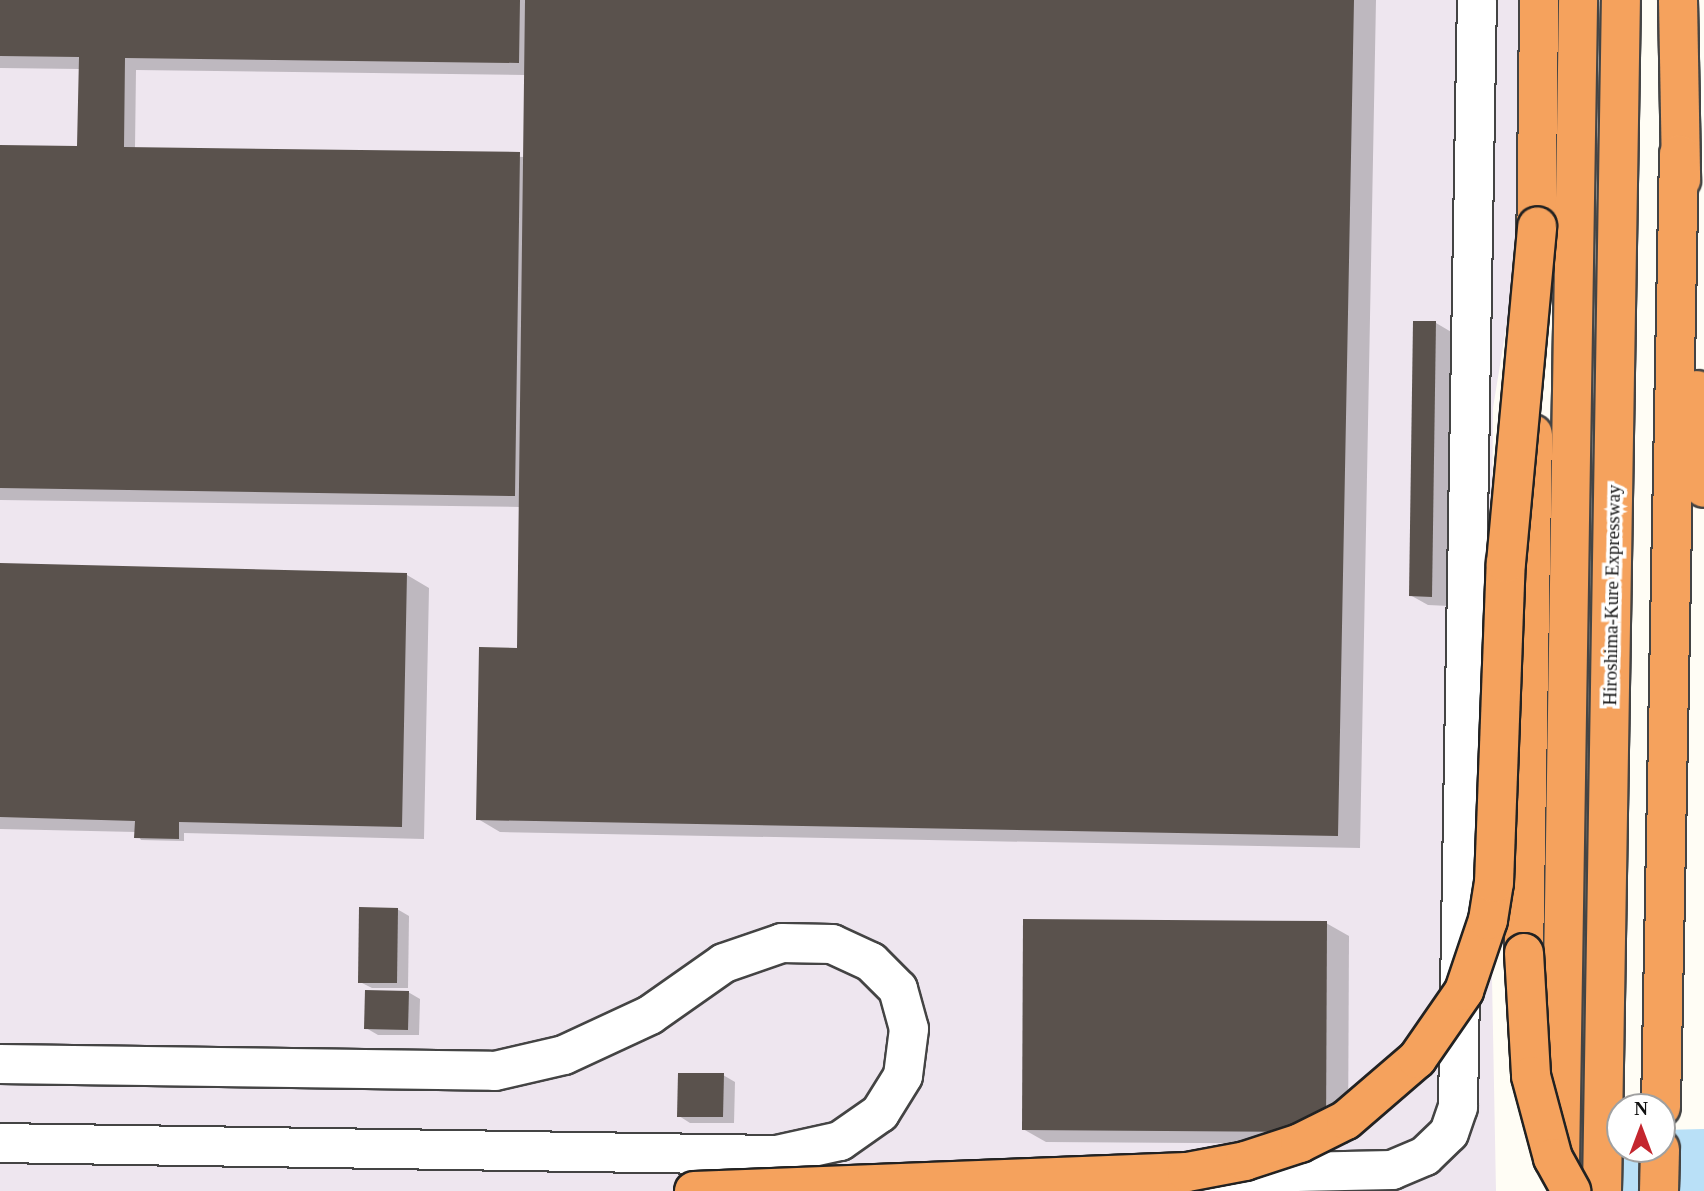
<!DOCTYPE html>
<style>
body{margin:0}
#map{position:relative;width:1704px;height:1191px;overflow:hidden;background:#fffdf5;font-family:"Times New Roman",serif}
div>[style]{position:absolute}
.industrial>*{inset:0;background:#eee6ef}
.water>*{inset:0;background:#b9e0f7}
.shadow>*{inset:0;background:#0003}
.building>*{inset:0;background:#5a524d}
.roads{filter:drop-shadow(2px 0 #444) drop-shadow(-2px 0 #444) drop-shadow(0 2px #444) drop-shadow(0 -2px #444)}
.minor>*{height:38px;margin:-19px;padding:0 19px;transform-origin:19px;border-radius:19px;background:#fff}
.highway>*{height:38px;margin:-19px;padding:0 19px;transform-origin:19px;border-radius:19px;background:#f5a25d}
.bridges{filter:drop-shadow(2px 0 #222) drop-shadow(-2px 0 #222) drop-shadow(0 2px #222) drop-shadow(0 -2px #222)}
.highway-bridge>*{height:38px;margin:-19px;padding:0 19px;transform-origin:19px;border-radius:19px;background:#f5a25d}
span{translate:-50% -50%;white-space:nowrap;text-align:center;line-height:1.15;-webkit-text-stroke:7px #fff;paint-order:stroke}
.street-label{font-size:19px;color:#111}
.north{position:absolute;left:1606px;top:1093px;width:70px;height:70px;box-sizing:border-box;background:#fff;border:2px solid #a0a0a0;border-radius:50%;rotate:0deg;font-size:19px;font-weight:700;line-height:28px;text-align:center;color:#111}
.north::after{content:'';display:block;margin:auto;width:24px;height:32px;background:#c4262e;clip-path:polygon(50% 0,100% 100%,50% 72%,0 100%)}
</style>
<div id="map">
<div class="industrial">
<i style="clip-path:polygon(0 0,1525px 0,1523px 224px,1493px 408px,1489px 819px,1496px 1191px,0 1191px)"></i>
</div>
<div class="water">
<i style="clip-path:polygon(1704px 1129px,1704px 1191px,1576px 1191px,1628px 1149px,1662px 1149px,1662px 1130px)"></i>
</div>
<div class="shadow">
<i style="clip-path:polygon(evenodd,0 0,1376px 0,1360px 848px,500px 832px,478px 819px,518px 650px,520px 507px,0 500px,0 146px,85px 148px,80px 69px,0 68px,0 0,136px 70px,526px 75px,525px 157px,135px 148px,136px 70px)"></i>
<i style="clip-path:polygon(1436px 323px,1453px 333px,1449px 606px,1428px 605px,1410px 595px)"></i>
<i style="clip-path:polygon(0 565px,407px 575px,429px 588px,424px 839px,184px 833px,184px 841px,141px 840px,136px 832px,0 829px)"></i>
<i style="clip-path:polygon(397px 909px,409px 916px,408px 988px,372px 988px,360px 982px)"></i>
<i style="clip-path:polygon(1326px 923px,1349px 936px,1348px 1144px,1046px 1142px,1023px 1129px)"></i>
<i style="clip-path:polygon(408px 992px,420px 999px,419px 1035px,378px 1035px,366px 1028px)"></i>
<i style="clip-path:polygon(723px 1075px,735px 1082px,734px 1123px,690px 1123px,679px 1116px)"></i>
</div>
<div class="building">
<i style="clip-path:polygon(0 0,520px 0,519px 63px,125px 58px,124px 147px,520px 152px,515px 496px,0 488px,0 145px,77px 146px,79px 57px,0 56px)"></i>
<i style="clip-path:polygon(525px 0,1354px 0,1338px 836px,476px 820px,479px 647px,517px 648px)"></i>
<i style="clip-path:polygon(1413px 321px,1436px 321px,1432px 597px,1409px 596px)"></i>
<i style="clip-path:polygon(0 563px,407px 573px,402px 827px,179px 822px,179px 839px,134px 838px,135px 821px,0 817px)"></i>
<i style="clip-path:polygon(359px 907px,398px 908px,397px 983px,358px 983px)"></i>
<i style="clip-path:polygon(1023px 919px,1327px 921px,1326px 1132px,1022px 1130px)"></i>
<i style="clip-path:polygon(365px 990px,409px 991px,408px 1030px,364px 1029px)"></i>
<i style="clip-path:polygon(678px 1073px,724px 1073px,723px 1117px,677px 1117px)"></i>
</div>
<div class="roads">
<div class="minor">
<i style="left:0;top:1064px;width:495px;rotate:0.8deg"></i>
<i style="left:495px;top:1071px;width:71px;rotate:-13.1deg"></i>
<i style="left:564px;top:1055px;width:95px;rotate:-24.9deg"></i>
<i style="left:650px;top:1015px;width:90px;rotate:-35.1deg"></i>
<i style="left:724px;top:963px;width:61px;rotate:-19deg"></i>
<i style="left:782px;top:943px;width:50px;rotate:1.1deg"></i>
<i style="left:832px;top:944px;width:43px;rotate:24.8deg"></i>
<i style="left:871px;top:962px;width:38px;rotate:45deg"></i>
<i style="left:898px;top:989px;width:41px;rotate:74.6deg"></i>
<i style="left:909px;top:1029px;width:47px;rotate:97.3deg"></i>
<i style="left:903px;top:1076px;width:44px;rotate:121.9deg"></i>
<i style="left:880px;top:1113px;width:49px;rotate:145deg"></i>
<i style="left:840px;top:1141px;width:65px;rotate:167.5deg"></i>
<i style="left:777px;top:1155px;width:777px;rotate:-179.12deg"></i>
<i style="left:1214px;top:1191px;width:40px;rotate:-26.6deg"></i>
<i style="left:1250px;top:1173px;width:142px;rotate:-1.2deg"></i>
<i style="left:1392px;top:1170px;width:36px;rotate:-23deg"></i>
<i style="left:1425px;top:1156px;width:33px;rotate:-44deg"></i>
<i style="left:1449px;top:1133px;width:28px;rotate:-71deg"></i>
<i style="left:1458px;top:1107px;width:1107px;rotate:-89.02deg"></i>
</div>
<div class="highway">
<i style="left:1678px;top:0;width:180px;rotate:89deg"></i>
<i style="left:1536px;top:258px;width:258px;rotate:-89.3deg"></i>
<i style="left:1697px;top:390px;width:98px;rotate:85.9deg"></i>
<i style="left:1524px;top:953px;width:519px;rotate:-89.01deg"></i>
<i style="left:1661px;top:1107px;width:953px;rotate:-88.92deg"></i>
<i style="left:1560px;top:1164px;width:1164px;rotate:-89.11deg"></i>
<i style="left:1602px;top:1191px;width:1191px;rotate:-89.09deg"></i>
<i style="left:1659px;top:1191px;width:42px;rotate:-88.6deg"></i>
</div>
</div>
<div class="bridges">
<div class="highway-bridge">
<i style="left:1524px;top:953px;width:123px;rotate:86.7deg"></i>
<i style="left:1531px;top:1076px;width:85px;rotate:75deg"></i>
<i style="left:1553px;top:1158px;width:38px;rotate:61deg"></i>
<i style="left:694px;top:1191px;width:493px;rotate:-2.2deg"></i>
<i style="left:1187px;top:1172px;width:59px;rotate:-10.7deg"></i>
<i style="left:1245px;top:1161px;width:58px;rotate:-18.1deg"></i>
<i style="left:1300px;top:1143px;width:51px;rotate:-26.6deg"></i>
<i style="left:1346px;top:1120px;width:94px;rotate:-40.7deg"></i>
<i style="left:1417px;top:1059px;width:83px;rotate:-55.3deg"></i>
<i style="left:1464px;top:991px;width:75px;rotate:-71.3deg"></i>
<i style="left:1488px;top:920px;width:37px;rotate:-81deg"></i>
<i style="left:1494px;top:883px;width:320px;rotate:-87.9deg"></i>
<i style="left:1506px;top:563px;width:338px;rotate:-84.7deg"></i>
</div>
</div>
<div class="street-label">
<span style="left:1612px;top:595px;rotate:-89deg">Hiroshima-Kure Expressway</span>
</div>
<div class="north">N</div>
</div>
